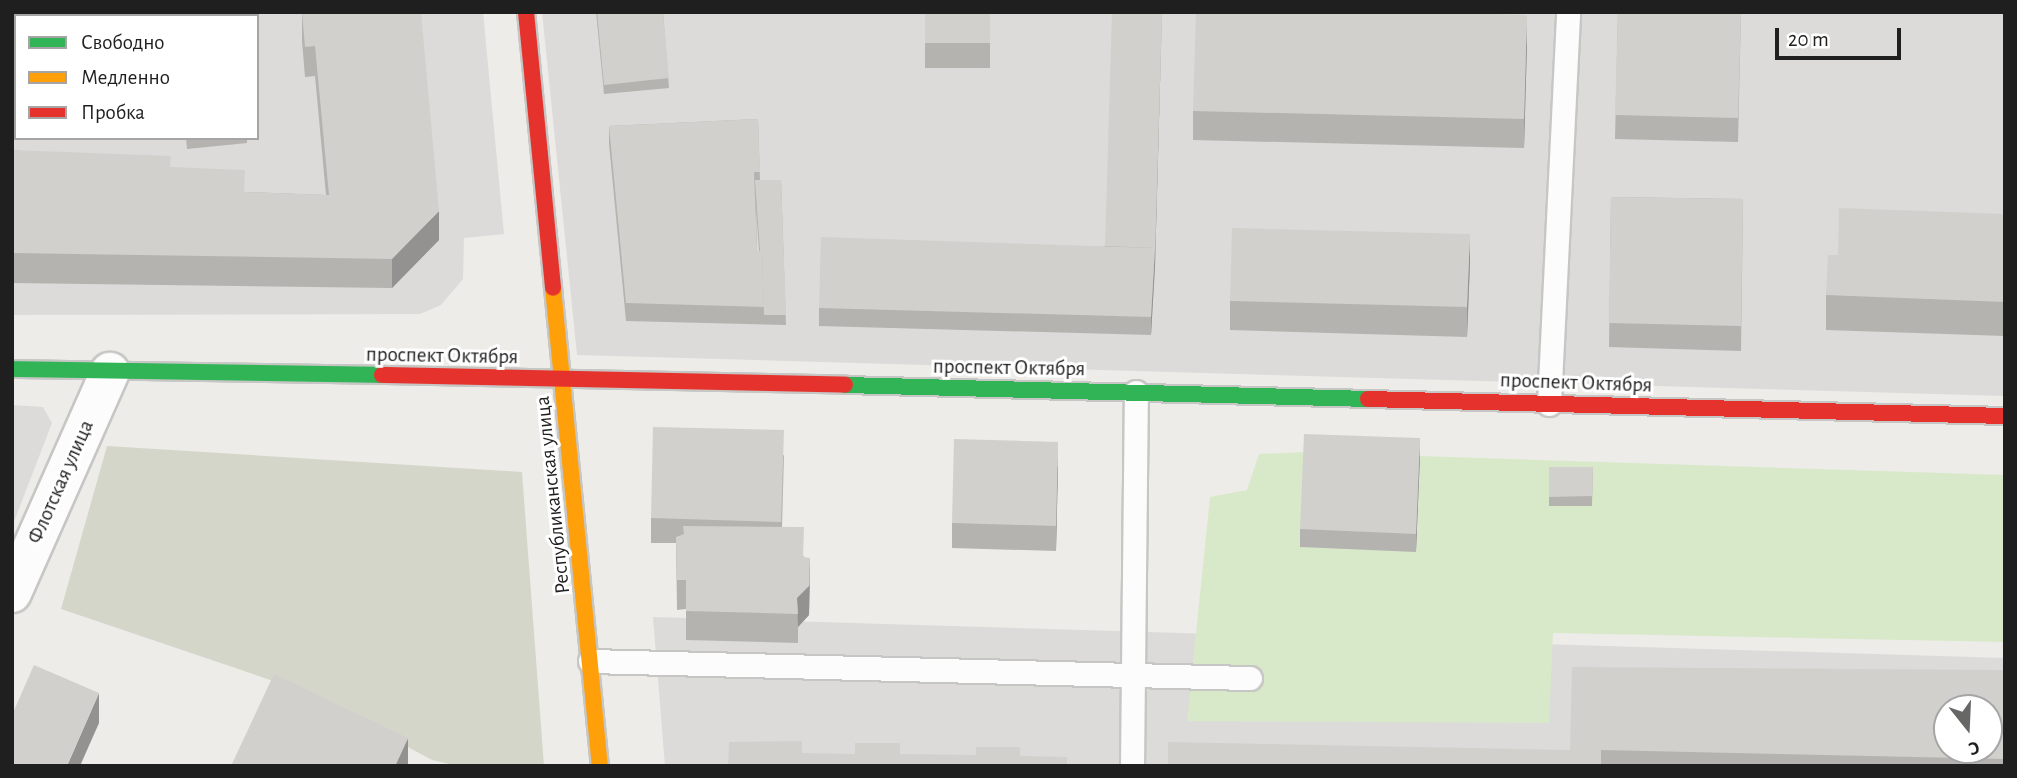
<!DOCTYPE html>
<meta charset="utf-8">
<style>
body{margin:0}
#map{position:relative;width:2017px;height:778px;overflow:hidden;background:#edece8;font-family:"Alegreya Sans",sans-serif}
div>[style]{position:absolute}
.residential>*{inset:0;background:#dcdbd9}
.construction>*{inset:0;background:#d5d6ca}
.grass>*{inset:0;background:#d8e9c9}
.roads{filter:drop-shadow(2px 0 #c6c6c4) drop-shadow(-2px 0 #c6c6c4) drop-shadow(0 2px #c6c6c4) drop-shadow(0 -2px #c6c6c4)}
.lane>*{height:23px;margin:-11.5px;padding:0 11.5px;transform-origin:11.5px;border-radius:11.5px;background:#fcfcfc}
.street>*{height:38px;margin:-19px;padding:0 19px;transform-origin:19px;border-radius:19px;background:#fcfcfc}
.fast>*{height:16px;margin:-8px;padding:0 8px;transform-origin:8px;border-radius:8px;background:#30b455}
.slow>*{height:16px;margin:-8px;padding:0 8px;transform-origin:8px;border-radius:8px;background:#ff9f0a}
.jam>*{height:16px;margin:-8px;padding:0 8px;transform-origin:8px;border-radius:8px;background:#e5322d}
.wall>*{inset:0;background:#b5b3b0}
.shaded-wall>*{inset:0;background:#939290}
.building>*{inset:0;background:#d2d0cd}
span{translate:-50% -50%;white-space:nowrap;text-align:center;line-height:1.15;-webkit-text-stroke:6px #fff;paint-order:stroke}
.street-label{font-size:21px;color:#1f1f1f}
.frame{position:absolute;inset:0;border:14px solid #1f1f1f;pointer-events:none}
.legend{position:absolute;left:14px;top:14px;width:245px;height:126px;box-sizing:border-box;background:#fff;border:2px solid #a5a5a5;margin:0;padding:9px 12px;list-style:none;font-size:21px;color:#1f1f1f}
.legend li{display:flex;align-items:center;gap:14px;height:35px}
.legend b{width:35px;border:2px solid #a5a5a5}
.north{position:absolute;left:1933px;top:694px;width:70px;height:70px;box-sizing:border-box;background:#fff;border:2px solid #a5a5a5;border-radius:50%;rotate:162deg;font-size:19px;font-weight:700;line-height:28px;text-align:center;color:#1f1f1f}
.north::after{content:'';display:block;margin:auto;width:24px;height:32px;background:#676765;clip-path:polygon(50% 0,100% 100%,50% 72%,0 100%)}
.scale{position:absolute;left:1775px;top:28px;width:126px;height:32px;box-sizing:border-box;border:4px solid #1f1f1f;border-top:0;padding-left:9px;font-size:21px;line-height:24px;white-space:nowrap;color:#1f1f1f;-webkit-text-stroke:5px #fff;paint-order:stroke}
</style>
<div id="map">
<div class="residential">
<i style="clip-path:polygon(evenodd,12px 12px,483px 12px,504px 234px,464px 238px,463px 279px,441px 305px,420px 314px,12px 315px,12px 12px,16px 16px,257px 16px,257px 138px,16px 138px,16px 16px)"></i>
<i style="clip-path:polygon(542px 12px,2005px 12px,2005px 396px,577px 355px)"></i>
<i style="clip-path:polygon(12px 405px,43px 407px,52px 423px,12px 527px)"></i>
<i style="clip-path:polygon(evenodd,653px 617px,2005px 658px,2005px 766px,665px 766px,653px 617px,1947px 708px,1989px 708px,1989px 750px,1947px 750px,1947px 708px)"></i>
</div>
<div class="construction">
<i style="clip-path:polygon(107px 446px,522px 472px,544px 766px,458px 766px,432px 760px,306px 692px,61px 609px)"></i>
</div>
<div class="grass">
<i style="clip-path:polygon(1304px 452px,1416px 552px,1420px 456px,2005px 475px,2005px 642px,1553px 633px,1549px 723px,1187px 721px,1210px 497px,1247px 490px,1259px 454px)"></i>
</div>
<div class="roads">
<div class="lane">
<i style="left:1549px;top:404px;width:392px;rotate:-87.2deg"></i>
<i style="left:590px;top:661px;width:660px;rotate:1.48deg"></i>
<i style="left:1132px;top:766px;width:374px;rotate:-89.4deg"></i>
</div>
<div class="street">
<i style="left:12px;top:593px;width:242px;rotate:-66.1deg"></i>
</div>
<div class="fast">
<i style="left:12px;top:369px;width:370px;rotate:0.9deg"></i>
<i style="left:845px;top:385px;width:523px;rotate:1.53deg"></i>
</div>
<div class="slow">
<i style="left:553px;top:288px;width:480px;rotate:84.4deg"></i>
</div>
<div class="jam">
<i style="left:526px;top:12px;width:277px;rotate:84.4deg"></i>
<i style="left:382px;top:375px;width:463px;rotate:1.2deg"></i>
<i style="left:1368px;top:399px;width:637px;rotate:1.53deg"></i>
</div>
</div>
<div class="wall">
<i style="clip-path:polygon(12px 12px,99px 12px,99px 16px,57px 16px,12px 13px)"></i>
<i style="clip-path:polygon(302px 12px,439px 240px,392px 288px,12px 283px,12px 150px,171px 167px,245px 192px,326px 195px,315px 76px,305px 77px,302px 41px)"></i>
<i style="clip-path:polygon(596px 12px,663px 12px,669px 88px,604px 94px)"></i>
<i style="clip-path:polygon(925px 12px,990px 12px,990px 68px,925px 68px)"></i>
<i style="clip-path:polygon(1162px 12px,1155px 266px,1151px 335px,819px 326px,819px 308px,1105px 246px)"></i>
<i style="clip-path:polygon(1618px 12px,1741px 12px,1738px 142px,1615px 139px)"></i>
<i style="clip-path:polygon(1527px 44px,1524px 148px,1193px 140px,1193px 111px)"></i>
<i style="clip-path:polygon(evenodd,758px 119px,760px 180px,781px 180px,786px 325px,626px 321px,609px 144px,609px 126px,758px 119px,756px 208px,759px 251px,757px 251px,756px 208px)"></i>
<i style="clip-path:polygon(186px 138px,247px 138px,247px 143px,187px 149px)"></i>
<i style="clip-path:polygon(1611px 197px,1743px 199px,1741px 351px,1609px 347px)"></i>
<i style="clip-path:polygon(2005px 214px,2005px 336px,1826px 330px,1826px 295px,1838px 255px)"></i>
<i style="clip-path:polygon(1470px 263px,1467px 337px,1230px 330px,1230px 301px)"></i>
<i style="clip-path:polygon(784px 455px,782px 527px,804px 557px,810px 587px,809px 615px,798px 627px,798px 643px,686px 640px,686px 609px,677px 610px,676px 543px,651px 543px,651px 518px)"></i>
<i style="clip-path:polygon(1420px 456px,1416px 552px,1300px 547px,1300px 529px)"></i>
<i style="clip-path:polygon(1058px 467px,1056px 551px,952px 548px,952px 523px)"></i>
<i style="clip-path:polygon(1549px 467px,1593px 467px,1592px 506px,1549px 506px)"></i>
<i style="clip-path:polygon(2005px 670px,2005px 766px,1168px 766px,1570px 750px)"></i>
</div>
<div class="shaded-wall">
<i style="clip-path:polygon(1162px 12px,1155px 266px,1151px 335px,1151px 317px,1155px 248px)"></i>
<i style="clip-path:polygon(1527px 15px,1527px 44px,1524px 148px,1524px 119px)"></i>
<i style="clip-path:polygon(439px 211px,439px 240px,392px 288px,392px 259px)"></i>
<i style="clip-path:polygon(1470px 234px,1470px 263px,1467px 337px,1467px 307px)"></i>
<i style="clip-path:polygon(1420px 438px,1420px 456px,1416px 552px,1416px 534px)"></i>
<i style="clip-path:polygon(1058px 442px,1058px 467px,1056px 551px,1056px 526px)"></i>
<i style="clip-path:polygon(810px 558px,809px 615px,798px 627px,797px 598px)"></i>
<i style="clip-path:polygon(99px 693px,99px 723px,80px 766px,67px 766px)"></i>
<i style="clip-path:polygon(408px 738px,408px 766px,395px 766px)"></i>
</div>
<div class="building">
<i style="clip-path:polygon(177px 12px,237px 12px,238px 16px,177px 16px)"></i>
<i style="clip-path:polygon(302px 12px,421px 12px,439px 211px,392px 259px,12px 253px,12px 150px,171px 156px,170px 167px,245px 170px,244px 192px,329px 195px,315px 46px,305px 47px)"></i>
<i style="clip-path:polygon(597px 12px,663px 12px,669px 78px,604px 85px)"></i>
<i style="clip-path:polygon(925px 12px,990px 12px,990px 43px,925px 43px)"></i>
<i style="clip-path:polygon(1112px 12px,1162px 12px,1155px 256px,1155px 248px,1105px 246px)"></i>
<i style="clip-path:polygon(1196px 12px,1429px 12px,1527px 15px,1524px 119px,1193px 111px)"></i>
<i style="clip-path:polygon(1618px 12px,1741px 12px,1738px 118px,1615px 115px)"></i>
<i style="clip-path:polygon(758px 119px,760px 172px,754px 172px,757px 251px,762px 251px,764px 307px,626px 303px,609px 126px)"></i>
<i style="clip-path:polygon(755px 180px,781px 180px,786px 315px,764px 315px,762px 251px,760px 251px)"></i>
<i style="clip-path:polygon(1611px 197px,1743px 199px,1741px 326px,1609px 323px)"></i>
<i style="clip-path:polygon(1839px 208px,2005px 214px,2005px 302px,1826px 295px,1828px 255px,1838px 255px)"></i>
<i style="clip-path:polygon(1232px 228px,1470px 234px,1467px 307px,1230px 301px)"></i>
<i style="clip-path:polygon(821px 237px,1155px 248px,1151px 317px,819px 308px)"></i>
<i style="clip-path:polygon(653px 427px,784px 430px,781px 522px,651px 518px)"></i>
<i style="clip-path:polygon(1304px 434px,1420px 438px,1416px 534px,1300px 529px)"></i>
<i style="clip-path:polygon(954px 439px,1058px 442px,1056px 526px,952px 523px)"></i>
<i style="clip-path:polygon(1549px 467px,1593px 467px,1592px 496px,1549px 497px)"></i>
<i style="clip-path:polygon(683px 526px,804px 527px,803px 557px,810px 558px,809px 586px,797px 598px,798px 614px,686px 611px,686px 580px,677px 580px,676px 537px,684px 534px)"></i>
<i style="clip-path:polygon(34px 665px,99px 693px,67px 766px,12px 766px,12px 715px)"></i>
<i style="clip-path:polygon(evenodd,1572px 667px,2005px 670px,2005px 759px,1601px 750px,1601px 766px,1168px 766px,1168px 742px,1570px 750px,1572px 667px,1947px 708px,1989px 708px,1989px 750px,1947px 750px,1947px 708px)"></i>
<i style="clip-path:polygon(274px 674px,408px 738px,395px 766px,231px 766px)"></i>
<i style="clip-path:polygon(802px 741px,802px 753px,855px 754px,855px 743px,900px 743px,900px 754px,976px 755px,976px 747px,1020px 747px,1020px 756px,1067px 757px,1067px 766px,728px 766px,729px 742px)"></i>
</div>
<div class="street-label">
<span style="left:442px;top:356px;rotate:1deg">проспект Октября</span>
<span style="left:1009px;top:368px;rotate:1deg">проспект Октября</span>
<span style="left:1576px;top:383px;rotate:2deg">проспект Октября</span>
<span style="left:61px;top:482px;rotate:-66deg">Флотская улица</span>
<span style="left:553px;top:495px;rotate:-96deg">Республиканская улица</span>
</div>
<div class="frame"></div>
<ul class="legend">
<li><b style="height:9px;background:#30b455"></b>Свободно</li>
<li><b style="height:9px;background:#ff9f0a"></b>Медленно</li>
<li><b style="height:9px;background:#e5322d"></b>Пробка</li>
</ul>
<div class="north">С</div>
<div class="scale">20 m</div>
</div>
